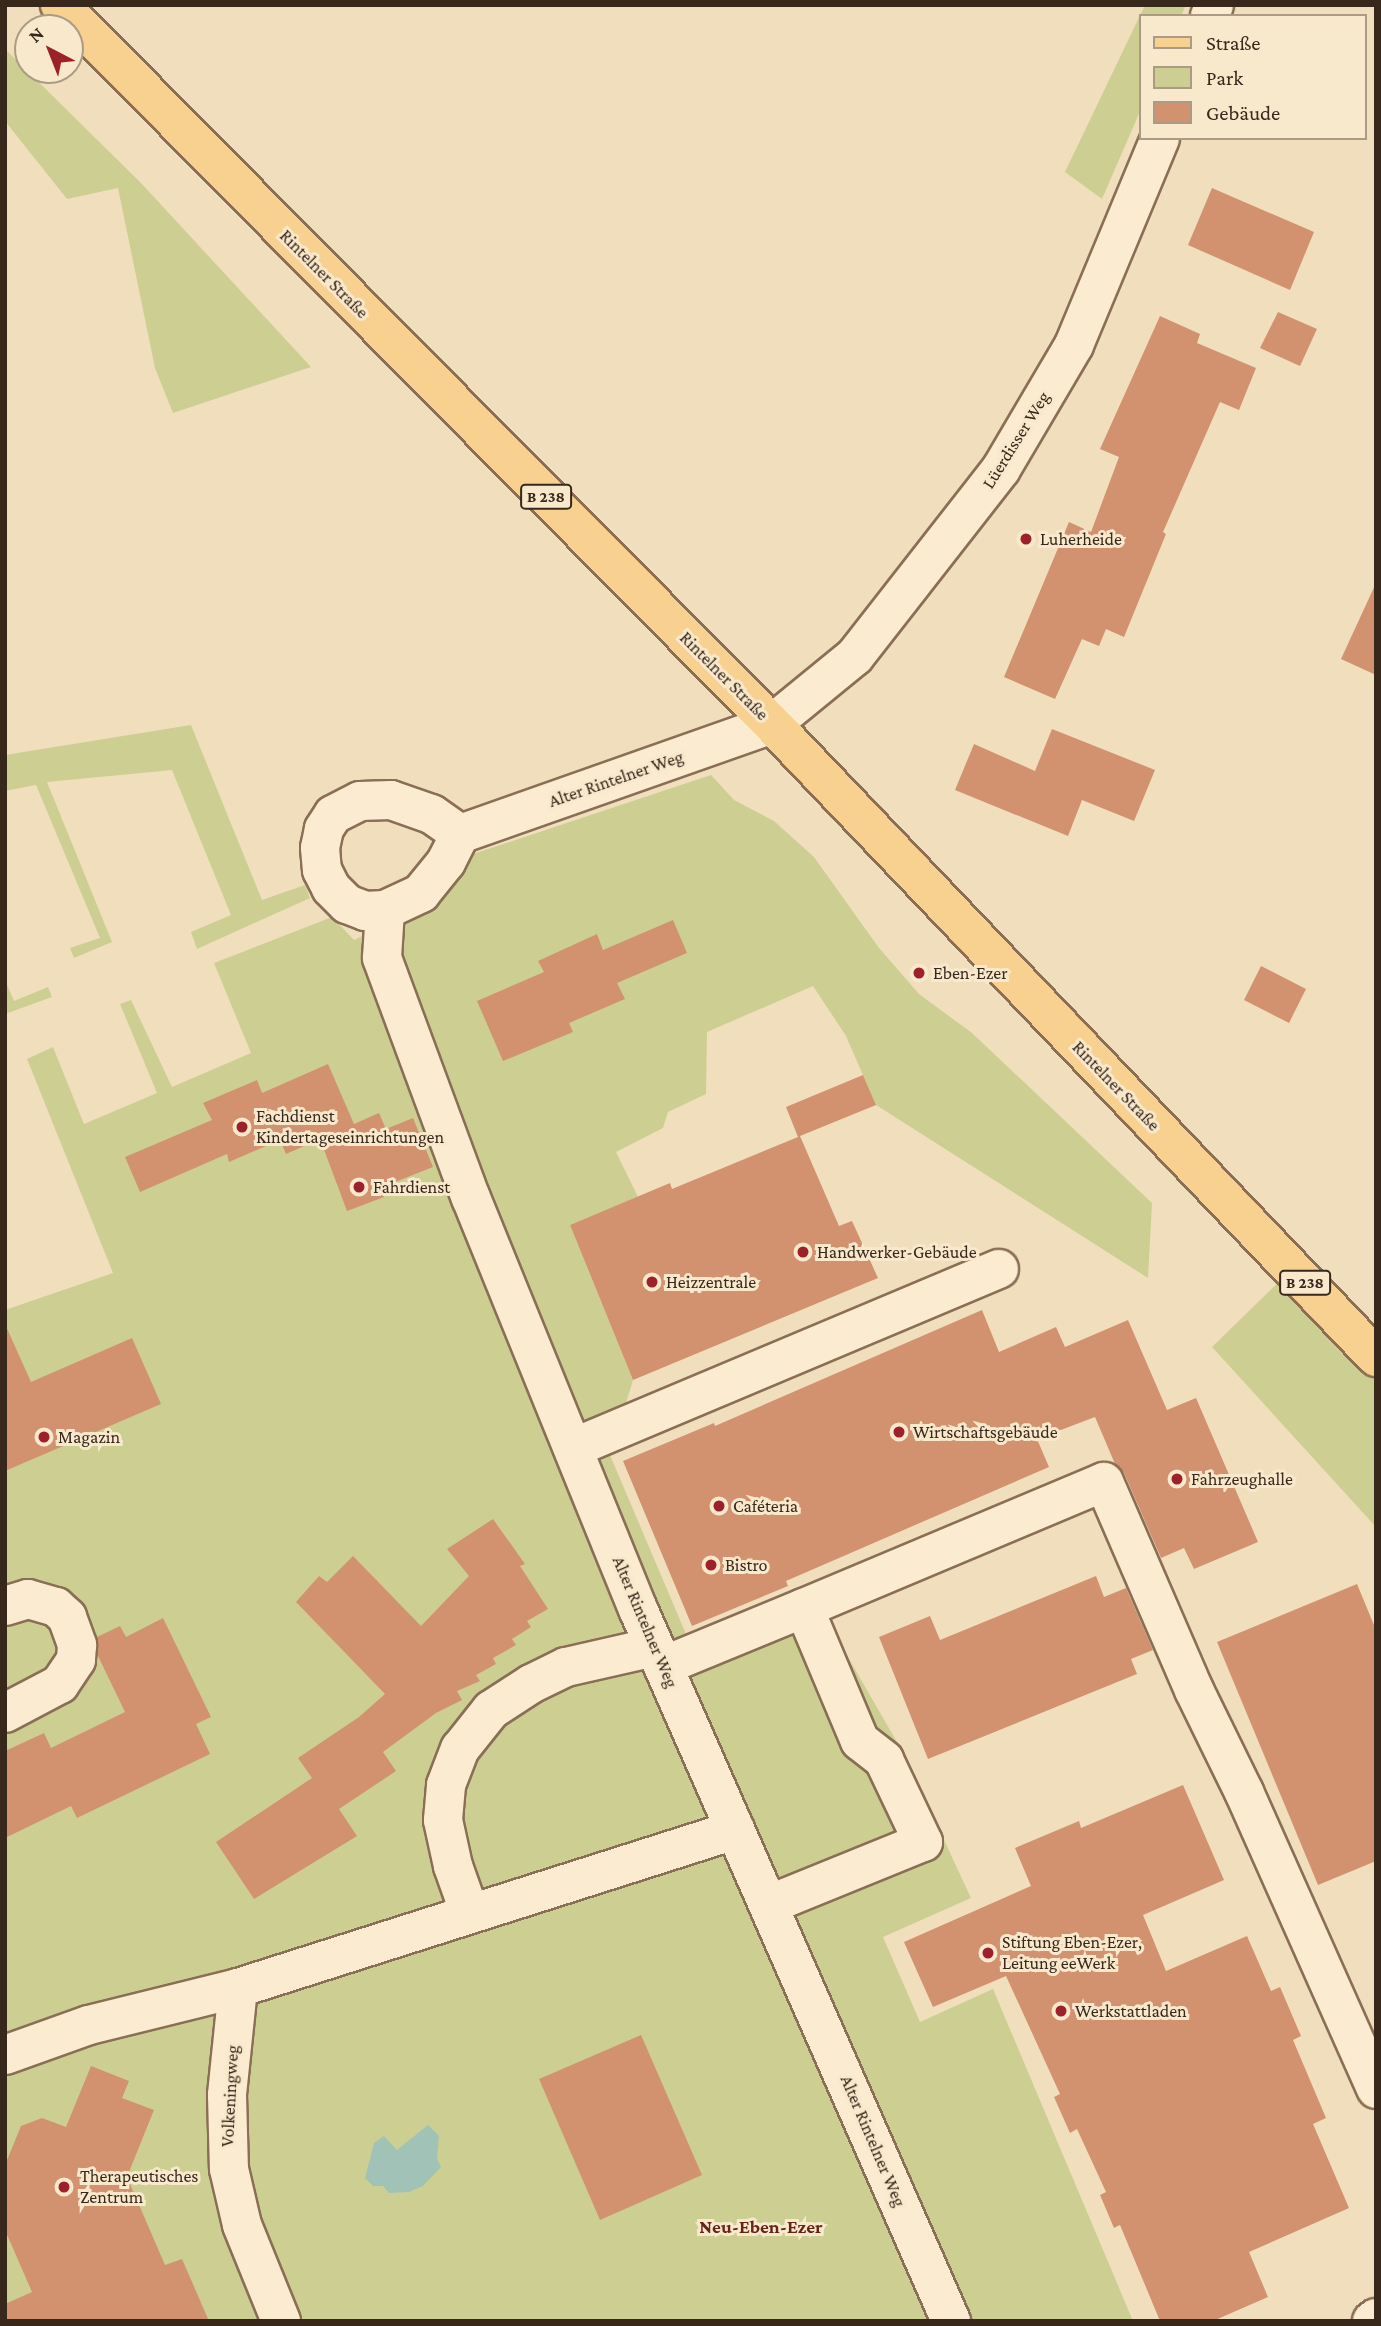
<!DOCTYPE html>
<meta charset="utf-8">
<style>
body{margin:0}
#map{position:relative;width:1381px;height:2326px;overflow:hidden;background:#f1debd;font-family:"Crimson Pro",serif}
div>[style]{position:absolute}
.green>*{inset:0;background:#cccf91}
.water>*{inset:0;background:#a1c2b6}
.building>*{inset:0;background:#d29270}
.roads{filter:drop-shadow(2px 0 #8a6e55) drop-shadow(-2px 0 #8a6e55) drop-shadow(0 2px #8a6e55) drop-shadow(0 -2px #8a6e55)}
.minor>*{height:38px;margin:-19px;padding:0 19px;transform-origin:19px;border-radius:19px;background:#fbecd1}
.secondary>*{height:38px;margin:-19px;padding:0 19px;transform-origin:19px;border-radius:19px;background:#fbecd1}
.primary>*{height:38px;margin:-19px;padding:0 19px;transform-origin:19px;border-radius:19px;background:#f8d191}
.dots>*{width:19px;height:19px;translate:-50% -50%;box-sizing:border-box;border:4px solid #f8e9cd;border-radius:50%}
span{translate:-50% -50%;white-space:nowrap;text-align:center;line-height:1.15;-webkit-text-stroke:6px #f8e9cd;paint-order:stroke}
.shield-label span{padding:2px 5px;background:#f8e9cd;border:2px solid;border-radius:5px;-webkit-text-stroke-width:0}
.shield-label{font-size:16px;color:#38271b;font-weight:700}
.street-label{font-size:18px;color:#38271b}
.poi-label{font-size:18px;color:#38271b}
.left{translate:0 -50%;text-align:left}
.neighbourhood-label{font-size:19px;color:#682317;font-weight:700}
.frame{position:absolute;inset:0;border:7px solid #38271b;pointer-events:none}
.legend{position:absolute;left:1139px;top:14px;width:228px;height:126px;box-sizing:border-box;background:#f8e9cd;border:2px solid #ab9b86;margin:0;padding:9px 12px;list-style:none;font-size:21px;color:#38271b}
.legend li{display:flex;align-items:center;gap:14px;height:35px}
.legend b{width:35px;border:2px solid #ab9b86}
.north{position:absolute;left:14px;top:14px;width:70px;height:70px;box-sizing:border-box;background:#f8e9cd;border:2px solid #ab9b86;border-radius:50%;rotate:318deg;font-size:19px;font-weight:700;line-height:28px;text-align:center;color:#38271b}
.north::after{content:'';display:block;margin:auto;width:24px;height:32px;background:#9d212a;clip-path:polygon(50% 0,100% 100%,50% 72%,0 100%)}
</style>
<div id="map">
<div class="green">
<i style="clip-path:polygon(1145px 5px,1186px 5px,1181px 16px,1141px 16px,1141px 109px,1102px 199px,1065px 172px)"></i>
<i style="clip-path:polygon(5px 49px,141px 183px,311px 367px,173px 413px,155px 368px,118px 188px,67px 199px,5px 121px)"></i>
<i style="clip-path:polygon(191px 725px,262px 900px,305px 885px,310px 898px,197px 949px,191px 932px,231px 915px,172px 770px,47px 782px,112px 942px,74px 958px,70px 948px,100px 938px,36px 785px,5px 791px,5px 755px)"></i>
<i style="clip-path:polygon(711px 775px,734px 800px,774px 821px,814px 857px,879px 948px,919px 994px,972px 1033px,1152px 1203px,1148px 1278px,876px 1105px,846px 1036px,813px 986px,707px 1032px,706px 1094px,668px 1112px,663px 1128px,616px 1152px,638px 1197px,570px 1225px,633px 1380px,610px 1455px,700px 1667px,826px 1619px,905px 1756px,971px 1898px,883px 1937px,920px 2022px,993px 1989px,1133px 2321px,5px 2321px,5px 1310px,113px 1273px,27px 1059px,53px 1047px,84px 1124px,157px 1093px,120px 1004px,131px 1000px,172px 1087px,251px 1053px,214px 963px,332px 917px,354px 940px,418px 909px,467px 856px)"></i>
<i style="clip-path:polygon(5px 980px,14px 1001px,48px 987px,52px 997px,5px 1014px)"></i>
<i style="clip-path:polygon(1292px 1269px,1376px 1364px,1376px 1527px,1212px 1347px)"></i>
</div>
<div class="water">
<i style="clip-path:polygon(428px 2125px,439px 2136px,437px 2159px,441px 2167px,423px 2186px,409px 2192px,389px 2193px,383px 2186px,373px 2186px,365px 2178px,374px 2143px,384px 2136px,397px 2150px)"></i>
</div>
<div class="building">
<i style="clip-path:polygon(1212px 188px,1314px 232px,1290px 290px,1188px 245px)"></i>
<i style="clip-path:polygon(1278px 312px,1317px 329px,1300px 366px,1260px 348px)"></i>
<i style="clip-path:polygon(1160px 316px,1200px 334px,1197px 343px,1256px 368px,1239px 410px,1220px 402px,1163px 532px,1166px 534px,1124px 637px,1106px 629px,1099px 646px,1082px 639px,1055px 699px,1004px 677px,1069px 522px,1091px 532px,1119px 457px,1100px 449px)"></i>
<i style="clip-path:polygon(1376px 583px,1376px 675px,1341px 659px)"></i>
<i style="clip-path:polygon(1052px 729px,1155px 770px,1134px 821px,1082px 800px,1068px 836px,955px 790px,974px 744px,1035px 771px)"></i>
<i style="clip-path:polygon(673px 920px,687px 953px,617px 983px,625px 999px,569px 1023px,573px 1032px,503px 1061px,477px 1001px,544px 972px,538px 961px,597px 934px,603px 950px)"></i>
<i style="clip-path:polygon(1261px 966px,1306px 989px,1289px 1023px,1244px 1000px)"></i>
<i style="clip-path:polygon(328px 1064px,354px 1124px,379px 1113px,386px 1129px,413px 1118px,433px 1167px,380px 1188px,384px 1197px,347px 1211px,320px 1139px,286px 1154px,280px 1140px,229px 1162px,227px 1154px,140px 1192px,125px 1157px,212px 1120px,203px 1103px,257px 1080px,262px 1093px)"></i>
<i style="clip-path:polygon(863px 1075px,876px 1105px,800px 1136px,839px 1226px,852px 1221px,878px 1278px,633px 1380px,570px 1225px,670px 1183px,672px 1189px,798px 1137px,786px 1107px)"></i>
<i style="clip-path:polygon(982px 1310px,999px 1352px,1056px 1327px,1065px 1347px,1128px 1320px,1167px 1410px,1196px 1398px,1258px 1542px,1194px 1569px,1184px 1548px,1161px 1558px,1124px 1473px,1115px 1464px,1095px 1417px,1037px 1439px,1049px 1467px,786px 1581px,788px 1586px,692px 1626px,623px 1461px,714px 1423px,715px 1426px)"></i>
<i style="clip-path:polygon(5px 1324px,31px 1382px,132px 1338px,161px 1404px,5px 1471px)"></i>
<i style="clip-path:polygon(493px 1519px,525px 1564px,520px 1566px,548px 1609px,527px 1621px,531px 1627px,512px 1639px,516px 1645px,493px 1658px,496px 1664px,476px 1675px,480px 1681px,457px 1691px,462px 1700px,436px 1713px,383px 1752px,396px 1771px,339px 1809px,357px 1836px,254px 1899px,216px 1842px,312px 1778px,298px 1758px,359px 1717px,385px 1694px,296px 1602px,319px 1576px,327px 1582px,353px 1556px,421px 1626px,469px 1576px,447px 1549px)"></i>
<i style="clip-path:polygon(1096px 1576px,1104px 1597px,1126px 1588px,1153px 1650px,1131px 1659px,1137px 1674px,928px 1759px,879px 1637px,930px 1616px,940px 1640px)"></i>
<i style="clip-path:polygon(1357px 1584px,1376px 1630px,1376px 1861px,1318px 1885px,1217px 1642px)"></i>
<i style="clip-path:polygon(163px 1618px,211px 1717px,196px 1724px,210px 1754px,77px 1818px,71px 1806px,5px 1838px,5px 1751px,44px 1733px,51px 1748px,125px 1712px,98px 1656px,97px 1637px,120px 1626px,126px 1637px)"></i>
<i style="clip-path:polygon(1183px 1785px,1224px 1880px,1143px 1915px,1166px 1971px,1247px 1936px,1271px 1991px,1280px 1987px,1301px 2036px,1293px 2040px,1326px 2118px,1313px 2124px,1349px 2208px,1249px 2252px,1268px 2297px,1213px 2321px,1160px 2321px,1120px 2225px,1114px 2228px,1100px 2195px,1106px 2192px,1077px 2129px,1070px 2133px,1054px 2097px,1060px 2094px,1006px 1976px,933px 2007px,904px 1942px,1031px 1886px,1015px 1848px,1079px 1821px,1081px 1828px)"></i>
<i style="clip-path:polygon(641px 2035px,702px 2175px,600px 2220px,539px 2079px)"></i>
<i style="clip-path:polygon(91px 2066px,129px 2081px,122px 2098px,154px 2110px,127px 2177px,165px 2265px,182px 2259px,209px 2321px,5px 2321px,5px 2304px,32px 2292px,5px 2230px,5px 2165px,21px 2126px,42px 2118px,66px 2127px)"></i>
</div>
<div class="roads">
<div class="minor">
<i style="left:460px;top:834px;width:35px;rotate:-145deg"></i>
<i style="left:431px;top:814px;width:42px;rotate:-160.7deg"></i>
<i style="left:391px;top:800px;width:31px;rotate:178deg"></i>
<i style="left:360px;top:801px;width:30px;rotate:153deg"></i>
<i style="left:333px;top:815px;width:17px;rotate:123deg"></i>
<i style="left:324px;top:829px;width:19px;rotate:102deg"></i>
<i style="left:320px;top:848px;width:22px;rotate:85deg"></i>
<i style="left:322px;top:870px;width:20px;rotate:63deg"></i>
<i style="left:331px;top:888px;width:23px;rotate:45deg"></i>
<i style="left:347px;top:904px;width:19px;rotate:21deg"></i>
<i style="left:365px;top:911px;width:20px;rotate:-3deg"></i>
<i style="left:385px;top:910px;width:40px;rotate:-25deg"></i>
<i style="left:421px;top:893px;width:40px;rotate:-51deg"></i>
<i style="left:446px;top:862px;width:31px;rotate:-63deg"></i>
<i style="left:460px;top:834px;width:331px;rotate:-19.4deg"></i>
<i style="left:385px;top:910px;width:48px;rotate:93.6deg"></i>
<i style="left:382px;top:958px;width:256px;rotate:69.7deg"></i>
<i style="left:471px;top:1198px;width:444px;rotate:67.9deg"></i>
<i style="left:638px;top:1609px;width:778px;rotate:66.27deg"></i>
<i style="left:573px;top:1448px;width:462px;rotate:-22.8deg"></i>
<i style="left:5px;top:1606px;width:24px;rotate:-17deg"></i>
<i style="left:28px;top:1599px;width:29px;rotate:16deg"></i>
<i style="left:56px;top:1607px;width:15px;rotate:42deg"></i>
<i style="left:67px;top:1617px;width:30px;rotate:70deg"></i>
<i style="left:77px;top:1645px;width:15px;rotate:94deg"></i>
<i style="left:76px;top:1660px;width:29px;rotate:124deg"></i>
<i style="left:60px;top:1684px;width:62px;rotate:152.2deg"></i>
<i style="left:804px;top:1608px;width:325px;rotate:-22.8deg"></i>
<i style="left:1104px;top:1482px;width:227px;rotate:66.6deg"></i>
<i style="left:1194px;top:1690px;width:114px;rotate:63.9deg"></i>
<i style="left:1244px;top:1792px;width:325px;rotate:66deg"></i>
<i style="left:663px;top:1666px;width:152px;rotate:-22.4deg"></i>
<i style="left:804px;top:1608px;width:144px;rotate:67.2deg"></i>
<i style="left:860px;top:1741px;width:31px;rotate:38deg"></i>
<i style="left:884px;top:1760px;width:91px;rotate:64.6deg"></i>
<i style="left:923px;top:1842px;width:167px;rotate:157.9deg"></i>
<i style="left:470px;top:1914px;width:51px;rotate:-109.5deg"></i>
<i style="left:453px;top:1866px;width:47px;rotate:-102.3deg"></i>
<i style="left:443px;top:1820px;width:35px;rotate:-85deg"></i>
<i style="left:446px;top:1785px;width:39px;rotate:-69deg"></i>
<i style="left:460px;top:1749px;width:50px;rotate:-51.5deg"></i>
<i style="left:491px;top:1710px;width:48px;rotate:-33deg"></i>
<i style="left:531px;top:1684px;width:39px;rotate:-26deg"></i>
<i style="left:566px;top:1667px;width:90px;rotate:-12.8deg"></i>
<i style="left:238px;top:1988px;width:108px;rotate:95.9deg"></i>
<i style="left:227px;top:2095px;width:74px;rotate:88.5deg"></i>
<i style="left:229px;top:2169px;width:57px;rotate:76.9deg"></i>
<i style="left:242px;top:2225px;width:104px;rotate:67.9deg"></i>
<i style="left:5px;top:2055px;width:89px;rotate:-19.7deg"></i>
<i style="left:89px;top:2025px;width:154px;rotate:-13.9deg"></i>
<i style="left:238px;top:1988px;width:522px;rotate:-17.64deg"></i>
<i style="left:1372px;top:2321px;width:5px;rotate:-37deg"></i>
</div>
<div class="secondary">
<i style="left:1210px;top:16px;width:12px;rotate:-70deg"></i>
<i style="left:772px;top:724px;width:107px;rotate:-39.3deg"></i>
<i style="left:855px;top:656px;width:237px;rotate:-52deg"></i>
<i style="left:1001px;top:469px;width:144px;rotate:-59.5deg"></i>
<i style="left:1074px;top:345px;width:224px;rotate:-67.4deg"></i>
</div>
<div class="primary">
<i style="left:60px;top:5px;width:1012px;rotate:45.28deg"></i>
<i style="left:772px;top:724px;width:875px;rotate:46.34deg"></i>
</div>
</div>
<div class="dots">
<i style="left:1026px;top:539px;background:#9d212a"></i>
<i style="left:919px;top:973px;background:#9d212a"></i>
<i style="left:242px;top:1127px;background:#9d212a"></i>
<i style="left:359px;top:1187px;background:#9d212a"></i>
<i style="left:803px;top:1252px;background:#9d212a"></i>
<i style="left:652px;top:1282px;background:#9d212a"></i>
<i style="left:899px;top:1432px;background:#9d212a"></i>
<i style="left:44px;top:1437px;background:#9d212a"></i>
<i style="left:1177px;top:1479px;background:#9d212a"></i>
<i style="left:719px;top:1506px;background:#9d212a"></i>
<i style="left:711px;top:1565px;background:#9d212a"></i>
<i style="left:988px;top:1953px;background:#9d212a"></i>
<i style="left:1061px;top:2011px;background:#9d212a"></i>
<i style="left:64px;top:2187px;background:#9d212a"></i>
</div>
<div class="shield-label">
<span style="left:546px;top:497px">B 238</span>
<span style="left:1305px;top:1283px">B 238</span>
</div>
<div class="street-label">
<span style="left:324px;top:274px;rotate:45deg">Rintelner Straße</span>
<span style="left:1016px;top:440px;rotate:-58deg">Lüerdisser Weg</span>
<span style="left:724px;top:676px;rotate:45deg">Rintelner Straße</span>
<span style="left:616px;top:779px;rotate:-19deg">Alter Rintelner Weg</span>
<span style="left:1116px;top:1086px;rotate:46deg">Rintelner Straße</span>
<span style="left:645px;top:1622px;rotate:67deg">Alter Rintelner Weg</span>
<span style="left:230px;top:2096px;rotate:-87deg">Volkeningweg</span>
<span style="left:873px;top:2141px;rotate:67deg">Alter Rintelner Weg</span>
</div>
<div class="poi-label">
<span class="left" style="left:1040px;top:539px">Luherheide</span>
<span class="left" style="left:933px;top:973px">Eben-Ezer</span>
<span class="left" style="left:256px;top:1127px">Fachdienst<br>Kindertageseinrichtungen</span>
<span class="left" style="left:373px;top:1187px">Fahrdienst</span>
<span class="left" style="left:817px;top:1252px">Handwerker-Gebäude</span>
<span class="left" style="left:666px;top:1282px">Heizzentrale</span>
<span class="left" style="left:913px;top:1432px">Wirtschaftsgebäude</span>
<span class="left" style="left:58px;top:1437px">Magazin</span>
<span class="left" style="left:1191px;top:1479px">Fahrzeughalle</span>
<span class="left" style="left:733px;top:1506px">Caféteria</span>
<span class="left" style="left:725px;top:1565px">Bistro</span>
<span class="left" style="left:1002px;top:1953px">Stiftung Eben-Ezer,<br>Leitung eeWerk</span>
<span class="left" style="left:1075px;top:2011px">Werkstattladen</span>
<span class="left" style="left:80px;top:2187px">Therapeutisches<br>Zentrum</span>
</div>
<div class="neighbourhood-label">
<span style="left:761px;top:2227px">Neu-Eben-Ezer</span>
</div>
<div class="frame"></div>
<ul class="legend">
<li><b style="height:9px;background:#f8d191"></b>Straße</li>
<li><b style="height:19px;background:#cccf91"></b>Park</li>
<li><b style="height:19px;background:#d29270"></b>Gebäude</li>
</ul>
<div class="north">N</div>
</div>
